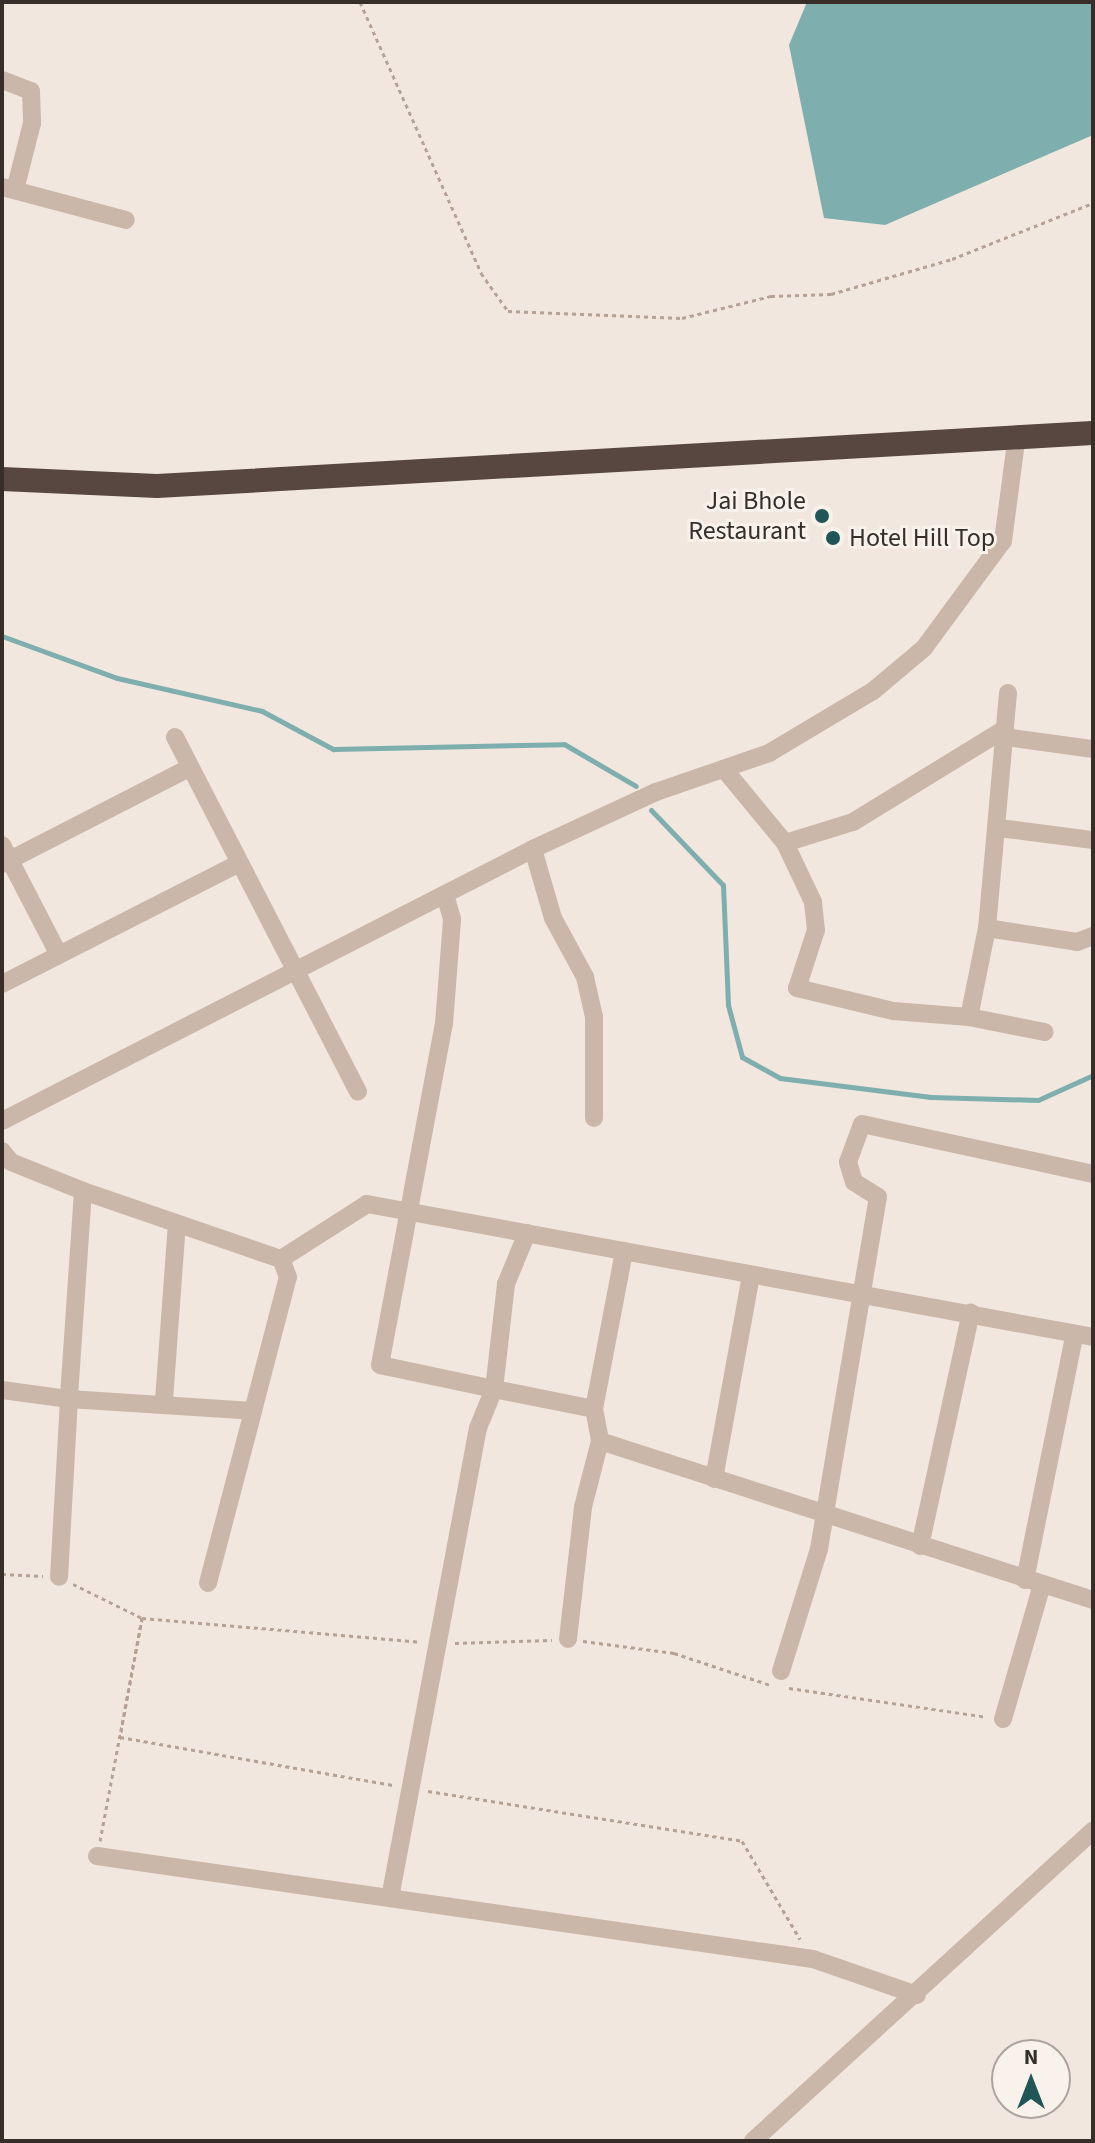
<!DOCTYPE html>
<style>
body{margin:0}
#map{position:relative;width:1095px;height:2143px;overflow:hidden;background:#f2e7de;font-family:"Source Sans 3",sans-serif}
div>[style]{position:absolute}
.water>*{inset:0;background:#7eaeae}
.stream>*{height:5px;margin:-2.5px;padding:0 2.5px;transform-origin:2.5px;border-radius:2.5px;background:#7eaeae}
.path>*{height:3px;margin-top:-1.5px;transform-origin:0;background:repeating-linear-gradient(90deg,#b6a194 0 4px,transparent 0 8px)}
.street>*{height:18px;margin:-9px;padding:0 9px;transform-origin:9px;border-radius:9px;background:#cab7aa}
.highway>*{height:24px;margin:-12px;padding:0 12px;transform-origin:12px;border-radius:12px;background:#584741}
.dots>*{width:22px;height:22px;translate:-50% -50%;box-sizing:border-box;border:4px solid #f9f2ea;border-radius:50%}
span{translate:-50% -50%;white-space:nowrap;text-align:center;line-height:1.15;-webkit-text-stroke:6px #f9f2ea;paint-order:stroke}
.poi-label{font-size:26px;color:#372d29}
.right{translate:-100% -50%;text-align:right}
.left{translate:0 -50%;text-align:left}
.frame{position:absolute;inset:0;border:4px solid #372d29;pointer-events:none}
.north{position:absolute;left:991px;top:2039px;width:80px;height:80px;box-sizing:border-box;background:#f9f2ea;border:2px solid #aba39d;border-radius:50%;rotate:0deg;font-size:22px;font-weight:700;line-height:32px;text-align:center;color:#372d29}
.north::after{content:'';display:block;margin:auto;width:28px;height:36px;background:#205658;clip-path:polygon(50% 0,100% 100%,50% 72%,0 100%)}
</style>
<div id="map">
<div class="water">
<i style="clip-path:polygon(807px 2px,1093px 2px,1093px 135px,885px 225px,824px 218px,789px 45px)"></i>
</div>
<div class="stream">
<i style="left:2px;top:636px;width:122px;rotate:20.1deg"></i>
<i style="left:117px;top:678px;width:149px;rotate:12.8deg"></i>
<i style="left:262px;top:711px;width:81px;rotate:28.2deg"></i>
<i style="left:333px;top:749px;width:231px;rotate:-1.2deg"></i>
<i style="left:564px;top:744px;width:83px;rotate:30.3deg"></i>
<i style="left:651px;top:810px;width:104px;rotate:46.2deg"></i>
<i style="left:723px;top:885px;width:120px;rotate:87.6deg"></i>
<i style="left:728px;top:1005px;width:54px;rotate:74.9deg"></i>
<i style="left:742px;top:1057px;width:43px;rotate:28.9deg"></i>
<i style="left:780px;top:1078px;width:152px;rotate:7.2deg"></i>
<i style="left:931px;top:1097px;width:107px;rotate:1.6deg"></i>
<i style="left:1038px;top:1100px;width:60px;rotate:-24.4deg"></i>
</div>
<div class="path">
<i style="left:360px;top:2px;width:297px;rotate:65.9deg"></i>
<i style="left:481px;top:273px;width:47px;rotate:54.6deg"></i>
<i style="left:508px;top:311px;width:174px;rotate:2.3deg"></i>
<i style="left:682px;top:318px;width:92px;rotate:-13.9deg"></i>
<i style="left:771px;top:296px;width:60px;rotate:-1.9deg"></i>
<i style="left:831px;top:294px;width:126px;rotate:-16.1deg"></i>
<i style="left:952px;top:259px;width:152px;rotate:-21.7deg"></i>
<i style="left:2px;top:1574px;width:41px;rotate:2.8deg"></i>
<i style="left:73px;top:1584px;width:77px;rotate:26.2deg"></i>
<i style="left:142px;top:1618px;width:279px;rotate:4.9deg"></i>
<i style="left:583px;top:1641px;width:92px;rotate:7.5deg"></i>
<i style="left:674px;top:1653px;width:101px;rotate:18.4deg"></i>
<i style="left:455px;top:1643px;width:97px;rotate:-1.8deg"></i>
<i style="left:789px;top:1688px;width:200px;rotate:8.3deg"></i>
<i style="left:428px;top:1791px;width:318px;rotate:9deg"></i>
<i style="left:742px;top:1841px;width:114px;rotate:59.4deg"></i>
<i style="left:100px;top:1841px;width:227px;rotate:-79.3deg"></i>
<i style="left:142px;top:1618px;width:121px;rotate:100.5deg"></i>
<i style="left:120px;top:1737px;width:277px;rotate:10deg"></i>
</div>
<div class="street">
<i style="left:2px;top:80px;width:31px;rotate:21deg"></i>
<i style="left:31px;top:91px;width:32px;rotate:88deg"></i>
<i style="left:32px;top:123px;width:69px;rotate:104.2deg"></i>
<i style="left:2px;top:187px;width:128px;rotate:14.9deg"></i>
<i style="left:1008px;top:693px;width:236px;rotate:95.1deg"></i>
<i style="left:987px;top:928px;width:91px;rotate:8.8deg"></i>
<i style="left:1077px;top:942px;width:17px;rotate:-21deg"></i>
<i style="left:175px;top:737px;width:399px;rotate:62.7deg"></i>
<i style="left:1005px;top:737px;width:89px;rotate:7.8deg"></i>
<i style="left:724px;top:769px;width:96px;rotate:50.5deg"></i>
<i style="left:785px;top:843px;width:65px;rotate:64.6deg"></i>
<i style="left:813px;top:902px;width:28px;rotate:84deg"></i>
<i style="left:816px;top:930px;width:61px;rotate:108.1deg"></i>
<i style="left:797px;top:988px;width:99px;rotate:13.5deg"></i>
<i style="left:893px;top:1011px;width:76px;rotate:4.5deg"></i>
<i style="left:999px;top:828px;width:95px;rotate:7.3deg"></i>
<i style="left:785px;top:843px;width:71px;rotate:-17.2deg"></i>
<i style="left:853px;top:822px;width:178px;rotate:-31.5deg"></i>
<i style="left:2px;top:845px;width:122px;rotate:62.6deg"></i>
<i style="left:533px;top:849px;width:72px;rotate:73.8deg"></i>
<i style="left:553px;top:918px;width:67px;rotate:61.5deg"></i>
<i style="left:585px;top:977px;width:41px;rotate:77.3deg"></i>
<i style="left:594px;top:1017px;width:101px;rotate:90deg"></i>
<i style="left:2px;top:864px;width:208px;rotate:-27.2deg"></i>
<i style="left:987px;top:928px;width:91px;rotate:101.4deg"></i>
<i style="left:969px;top:1017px;width:77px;rotate:11.2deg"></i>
<i style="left:2px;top:984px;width:266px;rotate:-27deg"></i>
<i style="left:2px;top:1121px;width:597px;rotate:-27.12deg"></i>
<i style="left:533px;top:849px;width:136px;rotate:-24.9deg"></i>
<i style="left:656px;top:792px;width:120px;rotate:-19deg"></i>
<i style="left:769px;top:753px;width:121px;rotate:-30.8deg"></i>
<i style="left:873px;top:691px;width:67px;rotate:-40.1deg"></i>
<i style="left:924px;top:648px;width:133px;rotate:-53.6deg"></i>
<i style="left:1003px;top:541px;width:108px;rotate:-82.5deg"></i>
<i style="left:2px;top:1151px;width:14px;rotate:51deg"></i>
<i style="left:11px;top:1162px;width:78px;rotate:21.9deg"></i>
<i style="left:83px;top:1191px;width:209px;rotate:19deg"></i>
<i style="left:281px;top:1259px;width:102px;rotate:-32.6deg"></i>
<i style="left:367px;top:1204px;width:738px;rotate:10.38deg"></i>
<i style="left:83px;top:1191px;width:208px;rotate:93.9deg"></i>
<i style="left:69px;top:1399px;width:184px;rotate:3.7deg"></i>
<i style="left:253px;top:1411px;width:138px;rotate:-75.4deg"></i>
<i style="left:288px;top:1277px;width:19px;rotate:-111deg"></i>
<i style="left:527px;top:1233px;width:55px;rotate:112.4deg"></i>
<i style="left:506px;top:1284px;width:106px;rotate:96.5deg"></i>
<i style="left:494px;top:1389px;width:102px;rotate:11.3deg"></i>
<i style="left:594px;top:1409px;width:33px;rotate:79deg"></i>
<i style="left:600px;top:1441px;width:518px;rotate:17.88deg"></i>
<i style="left:2px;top:1390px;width:68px;rotate:7.7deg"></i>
<i style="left:69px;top:1399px;width:178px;rotate:93.2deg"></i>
<i style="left:164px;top:1400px;width:175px;rotate:-85.8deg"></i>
<i style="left:594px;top:1409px;width:161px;rotate:-79.2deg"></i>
<i style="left:714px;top:1479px;width:207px;rotate:-79.7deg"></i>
<i style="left:920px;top:1546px;width:239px;rotate:-77.7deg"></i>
<i style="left:1025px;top:1580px;width:249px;rotate:-78.6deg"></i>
<i style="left:208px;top:1583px;width:178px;rotate:-75.3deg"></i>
<i style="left:568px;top:1639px;width:133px;rotate:-83.5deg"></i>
<i style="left:583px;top:1507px;width:68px;rotate:-75.6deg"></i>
<i style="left:781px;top:1671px;width:128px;rotate:-72.7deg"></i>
<i style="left:819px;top:1549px;width:357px;rotate:-80.5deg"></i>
<i style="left:878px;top:1197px;width:28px;rotate:-148deg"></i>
<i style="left:854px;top:1182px;width:21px;rotate:-107deg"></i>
<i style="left:848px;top:1162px;width:40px;rotate:-69.8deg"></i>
<i style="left:862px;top:1124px;width:236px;rotate:12.2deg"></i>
<i style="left:1003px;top:1719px;width:140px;rotate:-73.8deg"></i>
<i style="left:97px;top:1856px;width:723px;rotate:8.19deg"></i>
<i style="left:813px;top:1959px;width:110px;rotate:19.1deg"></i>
<i style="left:390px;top:1898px;width:478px;rotate:-79.4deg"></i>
<i style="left:478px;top:1428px;width:42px;rotate:-67.7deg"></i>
<i style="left:494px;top:1389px;width:116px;rotate:-168.1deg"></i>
<i style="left:380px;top:1365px;width:347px;rotate:-79.4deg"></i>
<i style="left:444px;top:1024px;width:105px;rotate:-85.6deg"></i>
<i style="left:452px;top:919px;width:25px;rotate:-106deg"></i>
<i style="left:753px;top:2141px;width:461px;rotate:-42.4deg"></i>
</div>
<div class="highway">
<i style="left:2px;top:479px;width:155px;rotate:2.6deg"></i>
<i style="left:157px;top:486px;width:937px;rotate:-3.24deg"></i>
</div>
<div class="dots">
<i style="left:822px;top:516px;background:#205658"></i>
<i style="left:833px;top:538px;background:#205658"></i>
</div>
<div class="poi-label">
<span class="right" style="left:806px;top:516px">Jai Bhole<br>Restaurant</span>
<span class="left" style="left:849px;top:538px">Hotel Hill Top</span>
</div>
<div class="frame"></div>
<div class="north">N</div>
</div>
